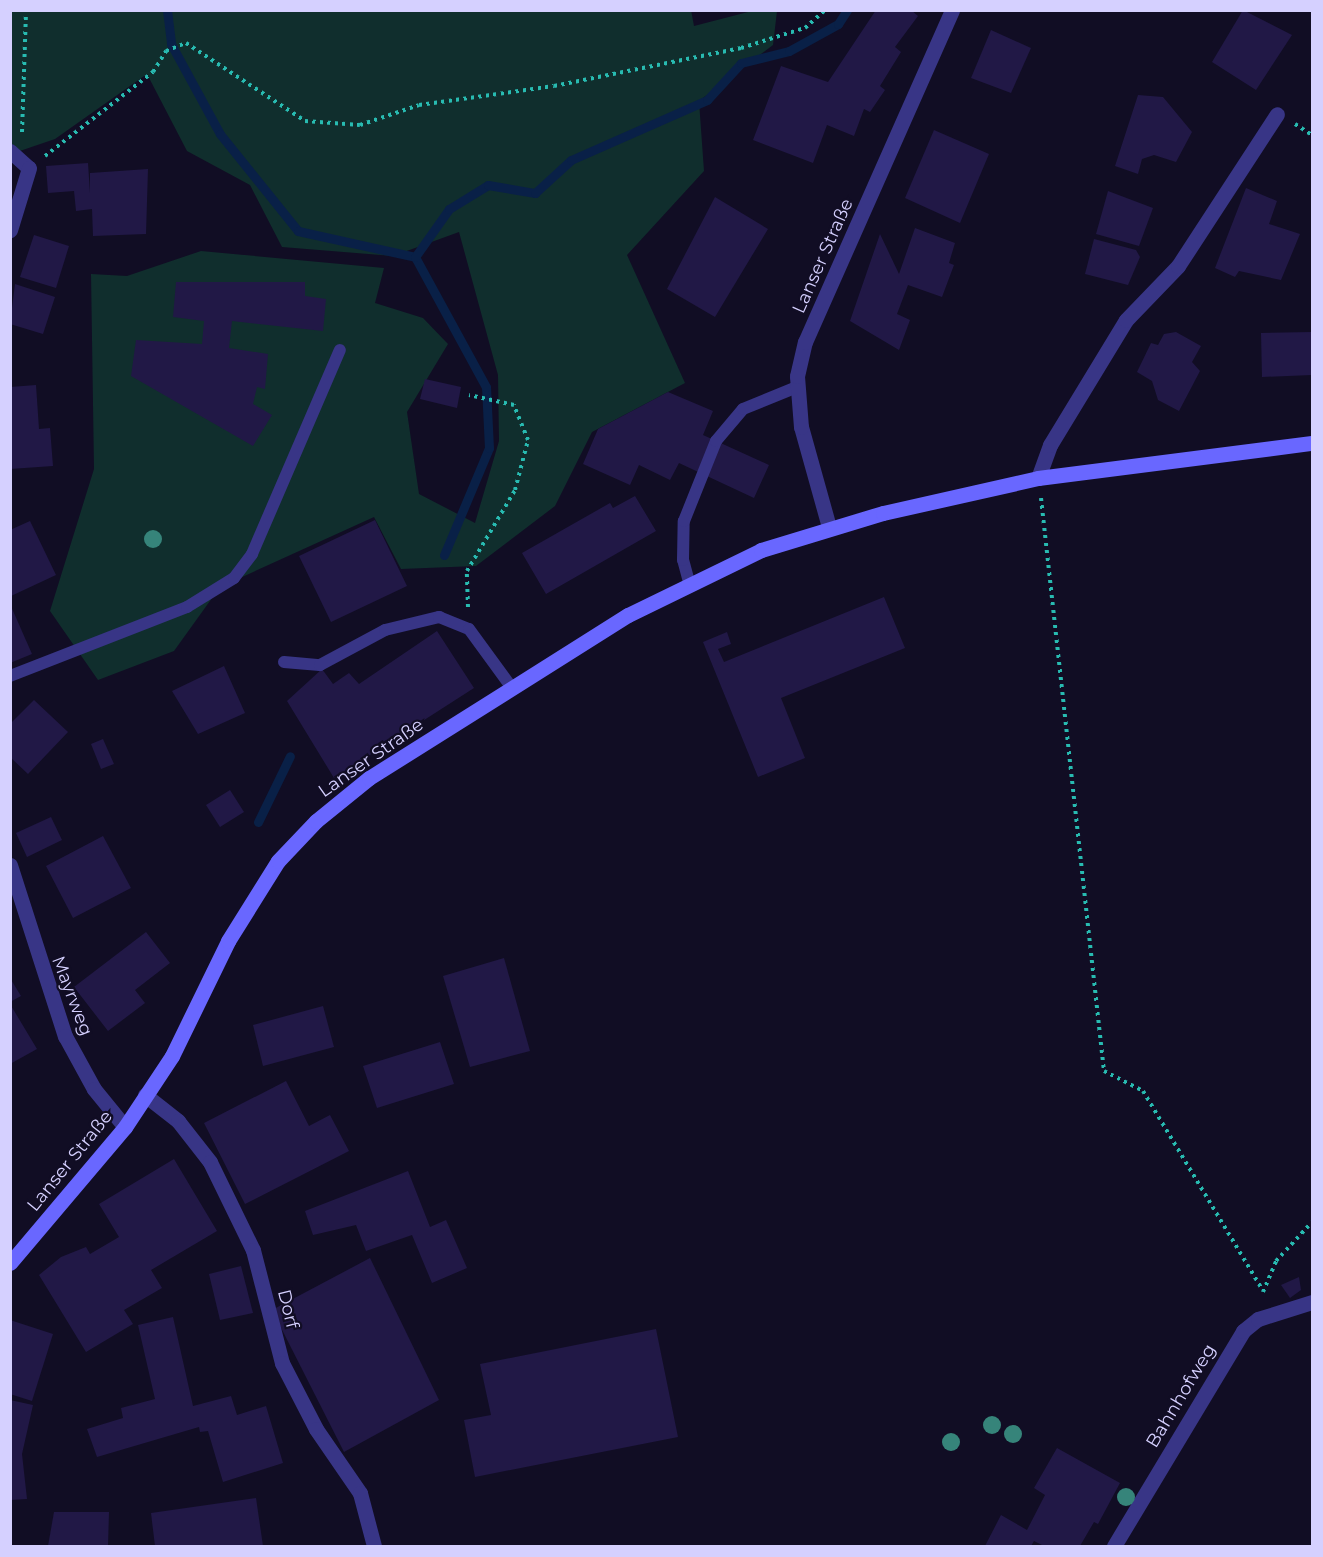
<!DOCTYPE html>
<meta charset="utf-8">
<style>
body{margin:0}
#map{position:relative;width:1323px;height:1557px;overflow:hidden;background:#110d24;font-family:Montserrat,sans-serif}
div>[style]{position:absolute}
.green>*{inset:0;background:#102e2d}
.stream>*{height:9px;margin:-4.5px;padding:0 4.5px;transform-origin:4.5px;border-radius:4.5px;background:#092047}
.building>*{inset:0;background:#211846}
.path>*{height:4px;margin-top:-2px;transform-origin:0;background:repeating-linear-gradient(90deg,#28bbb1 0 3px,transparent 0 7.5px)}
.lane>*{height:12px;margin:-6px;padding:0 6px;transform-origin:6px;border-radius:6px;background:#383586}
.street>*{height:15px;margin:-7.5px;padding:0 7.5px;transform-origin:7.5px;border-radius:7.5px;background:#383586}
.secondary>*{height:15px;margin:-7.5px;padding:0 7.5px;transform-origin:7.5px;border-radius:7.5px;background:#6967ff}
.trees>*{width:18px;height:18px;margin:-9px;border-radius:50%;background:#36847a}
span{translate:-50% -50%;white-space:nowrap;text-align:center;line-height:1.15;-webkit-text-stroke:4.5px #110d24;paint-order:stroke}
.street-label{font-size:18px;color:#d5d0ff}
.frame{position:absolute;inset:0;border:12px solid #d5d0ff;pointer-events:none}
</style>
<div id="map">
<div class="green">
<i style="clip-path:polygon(691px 10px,694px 26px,752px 11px,777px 11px,773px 45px,699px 101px,704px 171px,627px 255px,685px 383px,592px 432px,555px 506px,476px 566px,401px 569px,374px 517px,220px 587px,174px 651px,98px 680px,50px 611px,94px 469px,91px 274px,127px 276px,201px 251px,384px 268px,375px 303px,423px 318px,448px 344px,407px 412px,419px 494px,475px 523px,499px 441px,498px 375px,459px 232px,393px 256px,282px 247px,250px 185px,187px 151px,147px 74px,55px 139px,11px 154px,10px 11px)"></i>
</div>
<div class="stream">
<i style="left:167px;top:10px;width:34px;rotate:83deg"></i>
<i style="left:171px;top:44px;width:102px;rotate:61.4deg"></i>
<i style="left:220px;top:134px;width:124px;rotate:51.2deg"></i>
<i style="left:298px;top:231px;width:120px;rotate:12.5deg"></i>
<i style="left:444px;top:555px;width:116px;rotate:-67.2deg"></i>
<i style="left:489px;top:448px;width:61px;rotate:-92.8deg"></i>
<i style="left:486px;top:387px;width:148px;rotate:-118.6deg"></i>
<i style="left:415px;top:257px;width:59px;rotate:-54.7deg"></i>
<i style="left:449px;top:209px;width:46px;rotate:-31.6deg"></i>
<i style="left:488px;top:185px;width:48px;rotate:9.7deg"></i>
<i style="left:535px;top:193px;width:49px;rotate:-42.5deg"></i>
<i style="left:571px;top:160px;width:149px;rotate:-23.8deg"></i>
<i style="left:707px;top:100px;width:50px;rotate:-47.4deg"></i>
<i style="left:741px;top:63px;width:49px;rotate:-14deg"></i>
<i style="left:789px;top:51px;width:56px;rotate:-28.9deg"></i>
<i style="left:838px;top:24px;width:17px;rotate:-57deg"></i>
<i style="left:258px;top:822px;width:73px;rotate:-64.1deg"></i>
</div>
<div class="building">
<i style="clip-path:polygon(876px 10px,911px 10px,918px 16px,895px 47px,901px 52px,880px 86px,885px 90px,870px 112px,864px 109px,854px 136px,827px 125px,813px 163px,753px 140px,781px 66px,828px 82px)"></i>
<i style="clip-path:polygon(1243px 10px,1292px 35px,1256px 90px,1212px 62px)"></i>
<i style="clip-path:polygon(991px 30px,1031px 48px,1011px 93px,971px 78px)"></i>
<i style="clip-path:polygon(1138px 95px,1163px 97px,1192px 132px,1176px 162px,1154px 155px,1142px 159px,1138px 174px,1115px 166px)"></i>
<i style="clip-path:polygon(934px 130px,989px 154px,960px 223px,905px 198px)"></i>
<i style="clip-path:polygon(88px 163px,90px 193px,90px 173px,148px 169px,146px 234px,93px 236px,92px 209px,76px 211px,74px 191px,48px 193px,46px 166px)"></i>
<i style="clip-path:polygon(1246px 188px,1277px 201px,1269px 224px,1300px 234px,1281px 280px,1239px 271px,1235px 277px,1215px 268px)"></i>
<i style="clip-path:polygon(1108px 191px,1153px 208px,1139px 246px,1096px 234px)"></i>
<i style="clip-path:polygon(715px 197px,768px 229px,715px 317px,667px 289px)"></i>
<i style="clip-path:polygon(915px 228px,955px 243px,949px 263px,954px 265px,942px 297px,908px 285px,897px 314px,910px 320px,899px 350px,850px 321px,880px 234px,899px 274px)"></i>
<i style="clip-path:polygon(34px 235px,69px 246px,56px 288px,20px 277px)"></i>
<i style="clip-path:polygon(1094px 239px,1136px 250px,1140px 257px,1128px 285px,1085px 274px)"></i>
<i style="clip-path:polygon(176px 282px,305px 282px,305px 296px,326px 299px,323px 331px,232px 321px,229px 348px,268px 354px,265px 389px,257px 387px,253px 404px,272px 415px,253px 446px,131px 376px,136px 340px,202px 344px,204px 321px,173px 317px)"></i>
<i style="clip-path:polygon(15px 284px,55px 297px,43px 334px,10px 324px)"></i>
<i style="clip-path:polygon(1176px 332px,1201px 346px,1192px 362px,1200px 371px,1179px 411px,1158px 400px,1152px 381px,1137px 372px,1151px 343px,1158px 345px,1164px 334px)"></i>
<i style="clip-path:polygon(1312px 332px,1312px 375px,1262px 377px,1261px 333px)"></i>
<i style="clip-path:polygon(425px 379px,461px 387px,457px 408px,420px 399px)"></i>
<i style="clip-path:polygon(36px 385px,39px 429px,50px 428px,53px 466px,10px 469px,10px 387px)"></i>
<i style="clip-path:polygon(668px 392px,713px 411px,703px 435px,769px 465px,754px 498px,679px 463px,670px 480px,639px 465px,630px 485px,583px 464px,598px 429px)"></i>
<i style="clip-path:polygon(635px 496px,656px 531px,546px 594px,522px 553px,610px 503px,613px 508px)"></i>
<i style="clip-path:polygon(375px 520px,407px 586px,331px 622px,299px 556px)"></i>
<i style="clip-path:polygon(30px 521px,56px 575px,11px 596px,10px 530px)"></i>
<i style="clip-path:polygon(884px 597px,905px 648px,781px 698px,805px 758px,758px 777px,703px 642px,727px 632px,731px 644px,718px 649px,724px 662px)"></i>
<i style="clip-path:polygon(10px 604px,32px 654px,10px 663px)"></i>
<i style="clip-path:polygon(437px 631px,474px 688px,334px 778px,287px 701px,322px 669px,333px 684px,349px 673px,359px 684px)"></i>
<i style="clip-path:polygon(224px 666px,245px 713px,198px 734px,172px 691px)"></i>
<i style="clip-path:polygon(34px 700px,68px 732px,28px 774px,10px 757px,10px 724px)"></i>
<i style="clip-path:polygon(103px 739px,114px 764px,101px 769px,91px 744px)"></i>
<i style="clip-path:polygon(230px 790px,244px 812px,220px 827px,206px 805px)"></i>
<i style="clip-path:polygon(51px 817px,62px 840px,27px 857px,16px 833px)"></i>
<i style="clip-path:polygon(103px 836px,131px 888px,73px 918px,46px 866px)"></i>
<i style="clip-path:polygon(146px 932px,170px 963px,135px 990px,145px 1003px,108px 1031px,74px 987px)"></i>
<i style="clip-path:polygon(504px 958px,530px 1051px,470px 1067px,443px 976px)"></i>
<i style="clip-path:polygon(10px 978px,21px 996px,10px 1002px)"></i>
<i style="clip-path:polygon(10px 1004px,37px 1049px,10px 1064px)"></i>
<i style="clip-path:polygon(323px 1006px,334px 1047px,263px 1066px,253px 1025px)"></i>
<i style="clip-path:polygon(440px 1042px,454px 1084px,377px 1108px,363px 1066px)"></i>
<i style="clip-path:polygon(286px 1081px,309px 1126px,330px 1115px,349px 1151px,245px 1204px,204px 1123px)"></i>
<i style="clip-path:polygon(174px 1159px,217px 1231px,151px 1270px,162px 1288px,124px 1310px,133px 1324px,86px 1352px,39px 1275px,61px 1257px,86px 1247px,90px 1254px,119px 1237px,99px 1204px)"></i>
<i style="clip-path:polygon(408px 1171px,430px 1227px,446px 1220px,467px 1268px,432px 1283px,412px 1235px,366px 1251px,356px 1225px,313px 1235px,305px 1211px)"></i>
<i style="clip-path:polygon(370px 1258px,439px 1400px,344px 1452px,272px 1310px)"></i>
<i style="clip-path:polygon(241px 1266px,253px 1313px,220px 1320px,209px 1274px)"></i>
<i style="clip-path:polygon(1299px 1277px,1301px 1290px,1290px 1298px,1281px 1285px)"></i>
<i style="clip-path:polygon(173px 1317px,193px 1406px,231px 1396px,237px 1415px,266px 1406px,283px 1463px,223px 1482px,208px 1431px,200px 1432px,199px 1427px,97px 1457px,87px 1429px,123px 1418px,121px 1408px,155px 1399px,138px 1325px)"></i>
<i style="clip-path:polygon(10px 1320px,53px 1334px,32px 1401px,10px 1394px)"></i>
<i style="clip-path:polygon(656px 1329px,678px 1437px,475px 1477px,464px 1420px,491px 1415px,480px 1364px)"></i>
<i style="clip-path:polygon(10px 1400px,33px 1405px,22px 1454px,27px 1499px,10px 1500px)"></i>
<i style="clip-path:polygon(1057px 1448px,1120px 1483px,1098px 1524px,1094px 1522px,1080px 1546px,1044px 1546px,1034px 1541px,1031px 1546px,985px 1546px,1001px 1515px,1027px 1530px,1045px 1495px,1034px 1488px)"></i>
<i style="clip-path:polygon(256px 1498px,263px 1546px,155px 1546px,151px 1513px)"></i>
<i style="clip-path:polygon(54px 1512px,109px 1512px,108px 1546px,48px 1546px)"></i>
</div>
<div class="path">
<i style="left:1295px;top:124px;width:20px;rotate:33deg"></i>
<i style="left:22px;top:132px;width:122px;rotate:-88.1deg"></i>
<i style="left:45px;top:156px;width:137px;rotate:-37.9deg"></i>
<i style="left:153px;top:72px;width:25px;rotate:-58deg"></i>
<i style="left:166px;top:51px;width:22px;rotate:-22deg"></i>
<i style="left:186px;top:43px;width:142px;rotate:33.2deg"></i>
<i style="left:305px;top:121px;width:55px;rotate:4.2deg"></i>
<i style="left:360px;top:125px;width:62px;rotate:-18.7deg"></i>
<i style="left:419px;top:105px;width:136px;rotate:-8deg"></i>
<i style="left:554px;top:86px;width:191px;rotate:-11.5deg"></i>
<i style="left:741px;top:48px;width:67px;rotate:-17.4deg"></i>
<i style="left:805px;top:28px;width:27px;rotate:-42deg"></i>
<i style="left:1041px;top:498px;width:576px;rotate:83.73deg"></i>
<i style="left:1104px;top:1071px;width:44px;rotate:27.1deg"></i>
<i style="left:1143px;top:1091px;width:233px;rotate:59deg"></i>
<i style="left:468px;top:607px;width:36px;rotate:-92deg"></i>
<i style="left:467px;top:571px;width:94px;rotate:-59.3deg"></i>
<i style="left:515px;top:490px;width:52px;rotate:-75.4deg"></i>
<i style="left:528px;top:440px;width:38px;rotate:-112deg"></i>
<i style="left:514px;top:405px;width:46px;rotate:-167.5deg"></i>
<i style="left:1263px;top:1292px;width:34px;rotate:-67deg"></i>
<i style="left:1276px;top:1261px;width:53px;rotate:-47.3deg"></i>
</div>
<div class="lane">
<i style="left:689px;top:582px;width:23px;rotate:-105deg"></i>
<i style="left:683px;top:560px;width:39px;rotate:-89deg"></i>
<i style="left:684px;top:521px;width:86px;rotate:-68.2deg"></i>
<i style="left:716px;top:441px;width:42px;rotate:-49.8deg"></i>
<i style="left:743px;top:409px;width:58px;rotate:-22.2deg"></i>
<i style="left:284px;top:662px;width:36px;rotate:5deg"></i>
<i style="left:320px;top:665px;width:74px;rotate:-28.3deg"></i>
<i style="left:385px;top:630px;width:56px;rotate:-13.5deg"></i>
<i style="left:439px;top:617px;width:32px;rotate:22deg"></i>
<i style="left:469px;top:629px;width:73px;rotate:53.9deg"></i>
<i style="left:10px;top:676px;width:190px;rotate:-21.3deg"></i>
<i style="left:187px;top:607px;width:55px;rotate:-31.7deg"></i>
<i style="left:234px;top:578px;width:30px;rotate:-53deg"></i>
<i style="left:252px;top:554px;width:222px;rotate:-66.7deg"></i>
</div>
<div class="street">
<i style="left:10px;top:151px;width:25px;rotate:42deg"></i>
<i style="left:29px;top:168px;width:65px;rotate:107deg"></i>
<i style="left:1038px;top:478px;width:35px;rotate:-70deg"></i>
<i style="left:1050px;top:445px;width:146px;rotate:-58.7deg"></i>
<i style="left:1126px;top:320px;width:75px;rotate:-46.1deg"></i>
<i style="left:1178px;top:266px;width:181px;rotate:-56.9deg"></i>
<i style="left:829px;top:527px;width:104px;rotate:-105.6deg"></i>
<i style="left:801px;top:427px;width:51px;rotate:-94.5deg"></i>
<i style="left:797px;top:376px;width:35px;rotate:-77deg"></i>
<i style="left:805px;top:342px;width:363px;rotate:-66.1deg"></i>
<i style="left:10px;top:865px;width:180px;rotate:72.2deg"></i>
<i style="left:65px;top:1036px;width:60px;rotate:61.3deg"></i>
<i style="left:94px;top:1089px;width:49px;rotate:50.8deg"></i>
<i style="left:145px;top:1095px;width:42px;rotate:38.2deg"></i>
<i style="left:178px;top:1121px;width:52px;rotate:52deg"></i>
<i style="left:210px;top:1162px;width:98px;rotate:64deg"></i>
<i style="left:253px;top:1250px;width:117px;rotate:75.6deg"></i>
<i style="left:282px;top:1363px;width:74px;rotate:62.7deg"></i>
<i style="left:316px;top:1429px;width:78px;rotate:55.5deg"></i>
<i style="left:360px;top:1493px;width:55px;rotate:75.2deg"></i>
<i style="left:1114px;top:1546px;width:251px;rotate:-59deg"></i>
<i style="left:1243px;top:1331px;width:19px;rotate:-39deg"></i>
<i style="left:1258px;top:1319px;width:57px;rotate:-17.5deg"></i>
</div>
<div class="secondary">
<i style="left:10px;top:1263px;width:178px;rotate:-49.8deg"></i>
<i style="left:125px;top:1127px;width:85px;rotate:-56.5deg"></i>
<i style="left:172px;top:1056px;width:128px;rotate:-64deg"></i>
<i style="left:228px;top:941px;width:94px;rotate:-58deg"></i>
<i style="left:278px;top:861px;width:55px;rotate:-46.5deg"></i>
<i style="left:316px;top:821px;width:68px;rotate:-39.1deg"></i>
<i style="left:369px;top:778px;width:306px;rotate:-32.2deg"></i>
<i style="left:628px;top:615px;width:148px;rotate:-26deg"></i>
<i style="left:761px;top:550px;width:127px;rotate:-16.9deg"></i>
<i style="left:883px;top:513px;width:159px;rotate:-12.7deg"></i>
<i style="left:1038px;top:478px;width:276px;rotate:-7.3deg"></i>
</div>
<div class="trees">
<i style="left:153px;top:539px"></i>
<i style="left:992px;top:1425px"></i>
<i style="left:1013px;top:1434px"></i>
<i style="left:951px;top:1442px"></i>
<i style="left:1126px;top:1497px"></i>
</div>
<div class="street-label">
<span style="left:823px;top:256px;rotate:-66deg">Lanser Straße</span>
<span style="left:371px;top:758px;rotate:-35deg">Lanser Straße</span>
<span style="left:72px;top:996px;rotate:69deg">Mayrweg</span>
<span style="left:70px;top:1161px;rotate:-51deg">Lanser Straße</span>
<span style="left:288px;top:1309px;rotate:76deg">Dorf</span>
<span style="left:1181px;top:1396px;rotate:-59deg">Bahnhofweg</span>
</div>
<div class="frame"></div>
</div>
